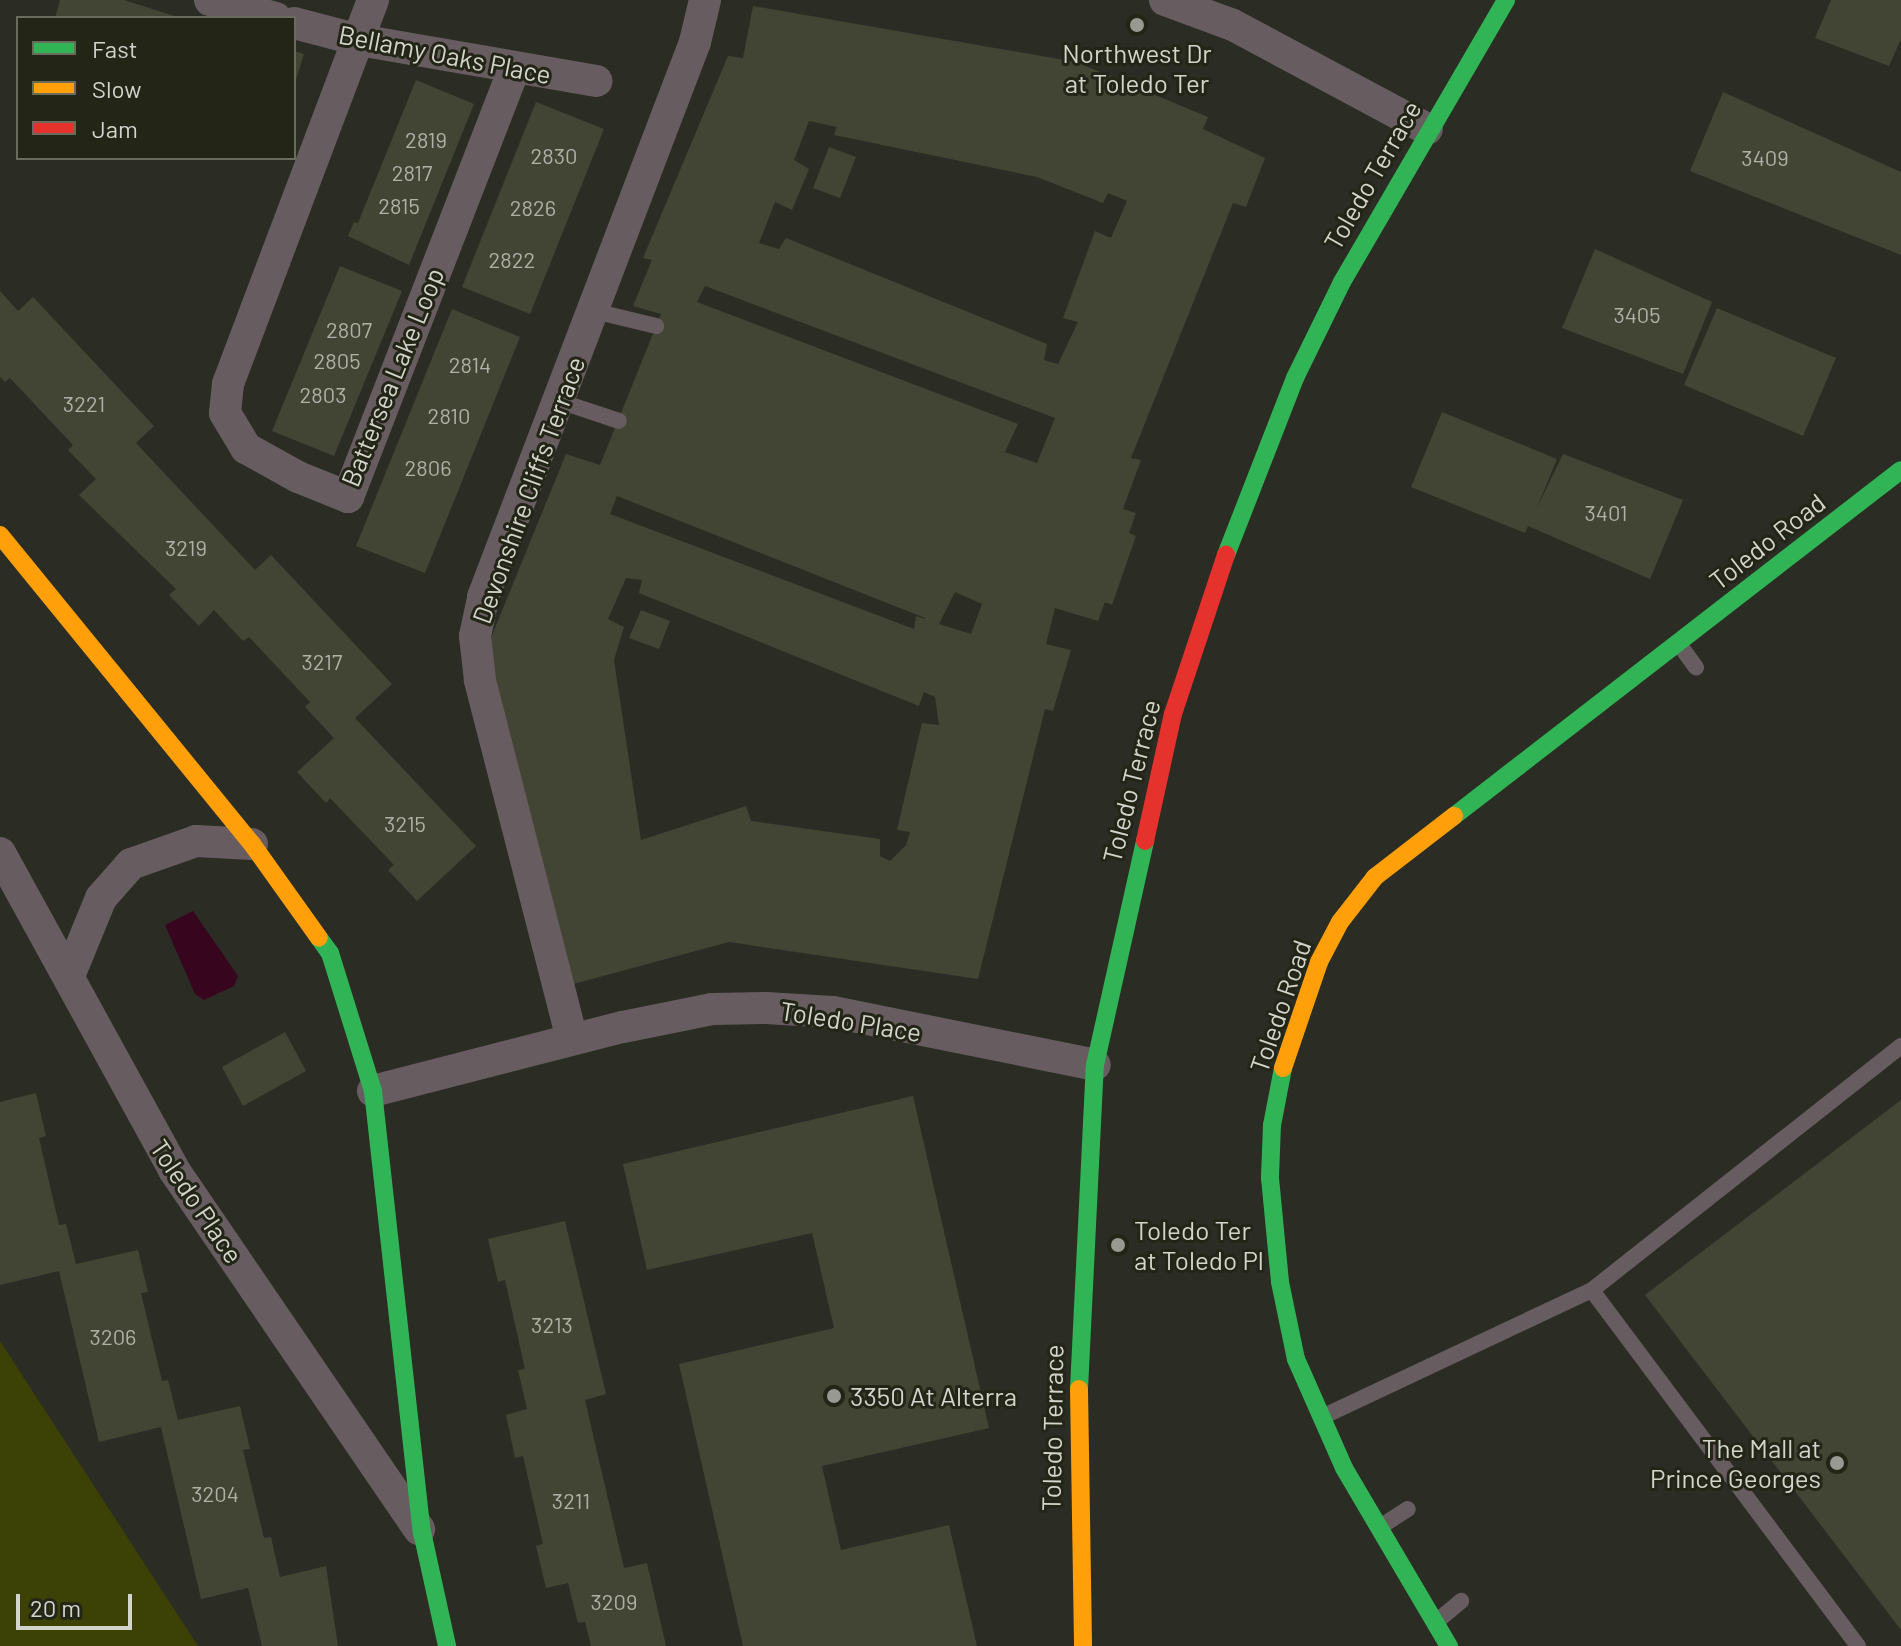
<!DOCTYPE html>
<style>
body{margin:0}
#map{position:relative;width:1901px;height:1646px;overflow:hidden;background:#2b2c24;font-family:Barlow,sans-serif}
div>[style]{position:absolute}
.green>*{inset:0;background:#3c4105}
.water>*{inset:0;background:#38051f}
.building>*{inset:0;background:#434534}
.lane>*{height:16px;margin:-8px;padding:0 8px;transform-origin:8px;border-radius:8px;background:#675d60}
.street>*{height:32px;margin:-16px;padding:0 16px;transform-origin:16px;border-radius:16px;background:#675d60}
.fast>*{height:18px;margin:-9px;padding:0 9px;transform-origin:9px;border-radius:9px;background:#30b455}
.slow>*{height:18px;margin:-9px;padding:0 9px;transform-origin:9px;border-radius:9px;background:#ff9f0a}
.jam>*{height:18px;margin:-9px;padding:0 9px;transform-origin:9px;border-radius:9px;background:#e5322d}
.dots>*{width:22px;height:22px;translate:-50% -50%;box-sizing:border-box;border:4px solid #232517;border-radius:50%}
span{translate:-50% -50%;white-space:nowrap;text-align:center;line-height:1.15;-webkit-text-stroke:6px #232517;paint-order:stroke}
.number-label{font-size:22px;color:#afb0a6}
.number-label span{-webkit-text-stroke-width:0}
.poi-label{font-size:26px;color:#d3d4cc}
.left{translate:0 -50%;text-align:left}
.right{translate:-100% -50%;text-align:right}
.street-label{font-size:26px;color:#d3d4cc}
.legend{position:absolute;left:16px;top:16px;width:280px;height:144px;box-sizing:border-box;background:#232517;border:2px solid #696b5f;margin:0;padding:10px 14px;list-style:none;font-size:24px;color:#d3d4cc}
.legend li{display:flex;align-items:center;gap:16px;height:40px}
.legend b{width:40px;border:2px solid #696b5f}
.scale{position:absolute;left:16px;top:1594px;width:116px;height:36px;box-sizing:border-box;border:4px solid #d3d4cc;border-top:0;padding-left:10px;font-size:24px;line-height:28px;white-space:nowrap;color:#d3d4cc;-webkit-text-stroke:6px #232517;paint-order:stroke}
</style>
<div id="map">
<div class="green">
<i style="clip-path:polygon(0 1341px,198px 1646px,0 1646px)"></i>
</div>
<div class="water">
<i style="clip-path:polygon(193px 911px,238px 976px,234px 986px,204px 1000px,195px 994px,165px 925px)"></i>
</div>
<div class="building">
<i style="clip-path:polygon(60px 0,124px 0,181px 18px,55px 18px)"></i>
<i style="clip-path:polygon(1831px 0,1901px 0,1901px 39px,1889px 66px,1815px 38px)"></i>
<i style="clip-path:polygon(evenodd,753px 6px,1076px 62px,1208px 117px,1203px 129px,1265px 158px,1246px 207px,1233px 203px,1131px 458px,1141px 460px,1123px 509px,1136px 513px,1129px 533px,1136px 536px,1112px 605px,1105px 602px,1098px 621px,1055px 608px,1046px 644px,1071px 650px,1053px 711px,1045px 709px,978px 979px,729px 942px,566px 986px,488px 645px,566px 454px,600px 465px,661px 314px,633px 306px,652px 260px,643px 258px,728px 56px,743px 58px,753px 6px,809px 121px,837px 127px,834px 135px,1037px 177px,1103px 203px,1108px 193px,1127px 201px,1111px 238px,1095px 231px,1063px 318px,1078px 322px,1058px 364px,1044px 360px,1047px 344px,786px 238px,779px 249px,759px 243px,775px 202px,792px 210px,809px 169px,794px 160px,809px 121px,753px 6px,705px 286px,1055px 418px,1037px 463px,1005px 452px,1018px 424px,697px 302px,705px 286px,753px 6px,617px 496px,925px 618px,925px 619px,916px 616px,914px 629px,610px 514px,617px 496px,753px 6px,626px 578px,642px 580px,639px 593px,919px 706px,924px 692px,935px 697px,939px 725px,922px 723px,897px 830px,910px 832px,906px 845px,890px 861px,880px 856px,880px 839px,751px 821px,746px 806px,641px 840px,614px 660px,624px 627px,608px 619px,626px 578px,753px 6px,955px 592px,982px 604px,971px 634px,939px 624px,955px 592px)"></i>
<i style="clip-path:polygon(294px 51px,304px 54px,295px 83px,294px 83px)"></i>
<i style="clip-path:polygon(416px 80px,474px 104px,409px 265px,348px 236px,354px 222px,358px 223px)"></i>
<i style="clip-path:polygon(1723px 92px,1901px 172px,1901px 255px,1690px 171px)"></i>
<i style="clip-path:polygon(536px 102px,604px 129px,530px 314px,462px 287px)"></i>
<i style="clip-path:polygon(829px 147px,856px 157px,840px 198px,813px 188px)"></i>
<i style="clip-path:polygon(1595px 249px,1712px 302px,1683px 374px,1562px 328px)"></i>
<i style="clip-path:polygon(340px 266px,402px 291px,334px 456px,272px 431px)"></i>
<i style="clip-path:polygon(0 291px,18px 311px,33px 297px,154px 426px,136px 443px,255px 570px,271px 555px,392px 684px,355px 718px,476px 846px,417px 901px,388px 870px,394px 865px,330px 798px,326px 803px,297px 772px,334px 738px,305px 707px,310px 702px,249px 637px,243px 641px,214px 610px,199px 626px,169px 595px,176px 589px,79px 495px,96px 479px,68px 450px,73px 445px,10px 378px,5px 382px,0 377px)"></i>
<i style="clip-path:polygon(1717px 308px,1836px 358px,1803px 436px,1684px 385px)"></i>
<i style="clip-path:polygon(452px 309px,520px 337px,425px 573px,356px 546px)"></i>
<i style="clip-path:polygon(1442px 412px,1557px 459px,1536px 510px,1563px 454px,1683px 500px,1650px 579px,1528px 526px,1525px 533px,1411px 487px)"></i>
<i style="clip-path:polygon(641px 610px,670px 621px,659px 649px,629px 638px)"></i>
<i style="clip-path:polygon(285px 1032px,306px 1071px,243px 1106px,222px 1067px)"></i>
<i style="clip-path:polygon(36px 1093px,46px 1136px,39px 1138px,59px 1225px,66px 1224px,76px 1264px,138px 1250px,148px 1292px,141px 1293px,162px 1381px,168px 1380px,178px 1420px,240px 1406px,250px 1449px,243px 1450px,264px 1538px,271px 1537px,280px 1577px,326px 1566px,338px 1646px,262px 1646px,248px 1588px,201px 1599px,161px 1427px,99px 1442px,59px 1271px,0 1285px,0 1102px)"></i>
<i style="clip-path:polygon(913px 1096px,989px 1428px,822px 1466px,841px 1550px,949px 1525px,977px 1646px,743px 1646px,679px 1364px,834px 1328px,812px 1233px,647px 1270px,623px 1164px)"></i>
<i style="clip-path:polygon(1901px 1100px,1901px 1630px,1645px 1295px)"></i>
<i style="clip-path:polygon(565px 1221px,606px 1394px,585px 1400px,624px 1568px,647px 1563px,666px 1646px,591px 1646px,585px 1622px,578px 1623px,568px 1583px,546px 1588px,536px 1546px,543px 1544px,523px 1456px,515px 1458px,506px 1415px,527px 1409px,518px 1370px,525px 1369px,505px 1280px,498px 1282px,488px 1239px)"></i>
</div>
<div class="lane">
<i style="left:594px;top:311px;width:64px;rotate:13.6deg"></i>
<i style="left:559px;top:401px;width:63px;rotate:18.4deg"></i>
<i style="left:1679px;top:644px;width:29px;rotate:54deg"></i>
<i style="left:1322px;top:1417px;width:298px;rotate:-25.2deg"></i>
<i style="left:1380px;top:1527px;width:33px;rotate:-33deg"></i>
<i style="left:1436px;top:1622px;width:33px;rotate:-40deg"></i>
<i style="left:1858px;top:1646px;width:444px;rotate:-126.8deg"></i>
<i style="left:1592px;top:1290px;width:394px;rotate:-38.3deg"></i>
</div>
<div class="street">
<i style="left:210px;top:0;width:68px;rotate:15.3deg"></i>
<i style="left:373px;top:0;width:410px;rotate:110.7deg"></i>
<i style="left:228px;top:384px;width:29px;rotate:96deg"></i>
<i style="left:225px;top:413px;width:41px;rotate:59deg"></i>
<i style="left:246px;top:448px;width:60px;rotate:29.1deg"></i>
<i style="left:298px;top:477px;width:54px;rotate:21.8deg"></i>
<i style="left:348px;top:497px;width:459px;rotate:-68.8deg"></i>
<i style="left:1165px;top:0;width:72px;rotate:20.2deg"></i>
<i style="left:1233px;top:25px;width:220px;rotate:28.2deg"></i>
<i style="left:294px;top:23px;width:67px;rotate:14.7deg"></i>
<i style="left:359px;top:40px;width:241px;rotate:9.8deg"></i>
<i style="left:0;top:853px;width:362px;rotate:61.2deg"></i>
<i style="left:174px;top:1170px;width:435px;rotate:55.7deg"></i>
<i style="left:69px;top:976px;width:84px;rotate:-67.7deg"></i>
<i style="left:101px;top:898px;width:45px;rotate:-48.6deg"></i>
<i style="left:131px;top:864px;width:69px;rotate:-19.5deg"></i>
<i style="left:196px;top:841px;width:56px;rotate:3.1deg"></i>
<i style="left:572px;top:1039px;width:371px;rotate:-104.4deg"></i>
<i style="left:480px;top:680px;width:44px;rotate:-96.5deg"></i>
<i style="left:475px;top:636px;width:40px;rotate:-78deg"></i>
<i style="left:483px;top:597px;width:594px;rotate:-69.09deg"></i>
<i style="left:695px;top:42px;width:43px;rotate:-76.6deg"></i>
<i style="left:373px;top:1091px;width:258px;rotate:-14.4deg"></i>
<i style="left:623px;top:1027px;width:91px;rotate:-11.4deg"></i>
<i style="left:712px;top:1009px;width:54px;rotate:-1.1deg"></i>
<i style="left:766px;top:1008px;width:67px;rotate:3.4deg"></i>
<i style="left:833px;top:1012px;width:267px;rotate:11.4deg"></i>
</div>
<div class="fast">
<i style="left:1226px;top:555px;width:190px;rotate:-68.7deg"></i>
<i style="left:1295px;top:378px;width:107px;rotate:-63.9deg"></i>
<i style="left:1342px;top:282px;width:326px;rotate:-59.8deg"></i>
<i style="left:1454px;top:816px;width:565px;rotate:-37.74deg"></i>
<i style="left:319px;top:938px;width:19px;rotate:54deg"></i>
<i style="left:330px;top:953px;width:145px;rotate:72.7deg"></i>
<i style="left:373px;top:1091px;width:444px;rotate:83.7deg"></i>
<i style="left:422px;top:1532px;width:117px;rotate:77.6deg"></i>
<i style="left:1283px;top:1068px;width:58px;rotate:100.9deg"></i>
<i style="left:1272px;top:1125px;width:53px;rotate:92.2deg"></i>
<i style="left:1270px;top:1178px;width:104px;rotate:84.5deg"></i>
<i style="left:1280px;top:1282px;width:79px;rotate:78.3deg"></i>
<i style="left:1296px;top:1359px;width:119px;rotate:66.2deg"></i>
<i style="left:1344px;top:1468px;width:207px;rotate:59.5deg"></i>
<i style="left:1079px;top:1389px;width:324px;rotate:-87.2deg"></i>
<i style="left:1095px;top:1065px;width:230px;rotate:-77.4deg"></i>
</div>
<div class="slow">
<i style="left:0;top:535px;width:399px;rotate:50.8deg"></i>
<i style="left:252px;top:844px;width:115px;rotate:54.5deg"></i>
<i style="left:1283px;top:1068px;width:112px;rotate:-71.2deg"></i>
<i style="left:1319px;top:962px;width:45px;rotate:-62.3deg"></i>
<i style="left:1340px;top:922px;width:57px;rotate:-52.1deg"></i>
<i style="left:1375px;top:877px;width:100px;rotate:-37.7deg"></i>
<i style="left:1079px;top:1389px;width:257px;rotate:89.1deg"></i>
</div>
<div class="jam">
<i style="left:1145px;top:841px;width:130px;rotate:-77.6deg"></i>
<i style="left:1173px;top:714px;width:168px;rotate:-71.6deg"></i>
</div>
<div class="dots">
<i style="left:1137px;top:25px;background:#989991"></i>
<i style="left:1118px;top:1245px;background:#989991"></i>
<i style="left:834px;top:1396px;background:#989991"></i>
<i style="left:1837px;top:1463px;background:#989991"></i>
</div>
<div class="number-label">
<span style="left:426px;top:140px">2819</span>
<span style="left:554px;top:156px">2830</span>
<span style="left:1765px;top:158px">3409</span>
<span style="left:412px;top:173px">2817</span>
<span style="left:399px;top:206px">2815</span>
<span style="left:533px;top:208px">2826</span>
<span style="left:512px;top:260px">2822</span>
<span style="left:1637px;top:315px">3405</span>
<span style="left:349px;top:330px">2807</span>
<span style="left:337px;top:361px">2805</span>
<span style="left:470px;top:365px">2814</span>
<span style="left:323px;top:395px">2803</span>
<span style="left:84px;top:404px">3221</span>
<span style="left:449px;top:416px">2810</span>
<span style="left:428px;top:468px">2806</span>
<span style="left:1606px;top:513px">3401</span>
<span style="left:186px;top:548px">3219</span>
<span style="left:322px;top:662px">3217</span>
<span style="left:405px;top:824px">3215</span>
<span style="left:552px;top:1325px">3213</span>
<span style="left:113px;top:1337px">3206</span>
<span style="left:215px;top:1494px">3204</span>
<span style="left:571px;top:1501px">3211</span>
<span style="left:614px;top:1602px">3209</span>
</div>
<div class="poi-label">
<span style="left:1137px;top:68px">Northwest Dr<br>at Toledo Ter</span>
<span class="left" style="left:1134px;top:1245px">Toledo Ter<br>at Toledo Pl</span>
<span class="left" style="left:850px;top:1396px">3350 At Alterra</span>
<span class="right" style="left:1821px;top:1463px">The Mall at<br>Prince Georges</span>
</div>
<div class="street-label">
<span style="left:445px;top:54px;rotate:11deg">Bellamy Oaks Place</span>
<span style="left:1372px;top:175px;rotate:-60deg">Toledo Terrace</span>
<span style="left:392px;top:377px;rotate:-68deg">Battersea Lake Loop</span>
<span style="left:528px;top:490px;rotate:-70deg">Devonshire Cliffs Terrace</span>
<span style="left:1767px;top:541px;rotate:-38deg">Toledo Road</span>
<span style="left:1131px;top:781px;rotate:-76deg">Toledo Terrace</span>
<span style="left:1280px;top:1006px;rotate:-71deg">Toledo Road</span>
<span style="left:851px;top:1021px;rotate:9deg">Toledo Place</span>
<span style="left:197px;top:1201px;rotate:56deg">Toledo Place</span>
<span style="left:1052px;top:1428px;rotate:-89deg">Toledo Terrace</span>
</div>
<ul class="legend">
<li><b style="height:10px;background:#30b455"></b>Fast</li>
<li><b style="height:10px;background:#ff9f0a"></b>Slow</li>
<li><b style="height:10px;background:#e5322d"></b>Jam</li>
</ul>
<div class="scale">20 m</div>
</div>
